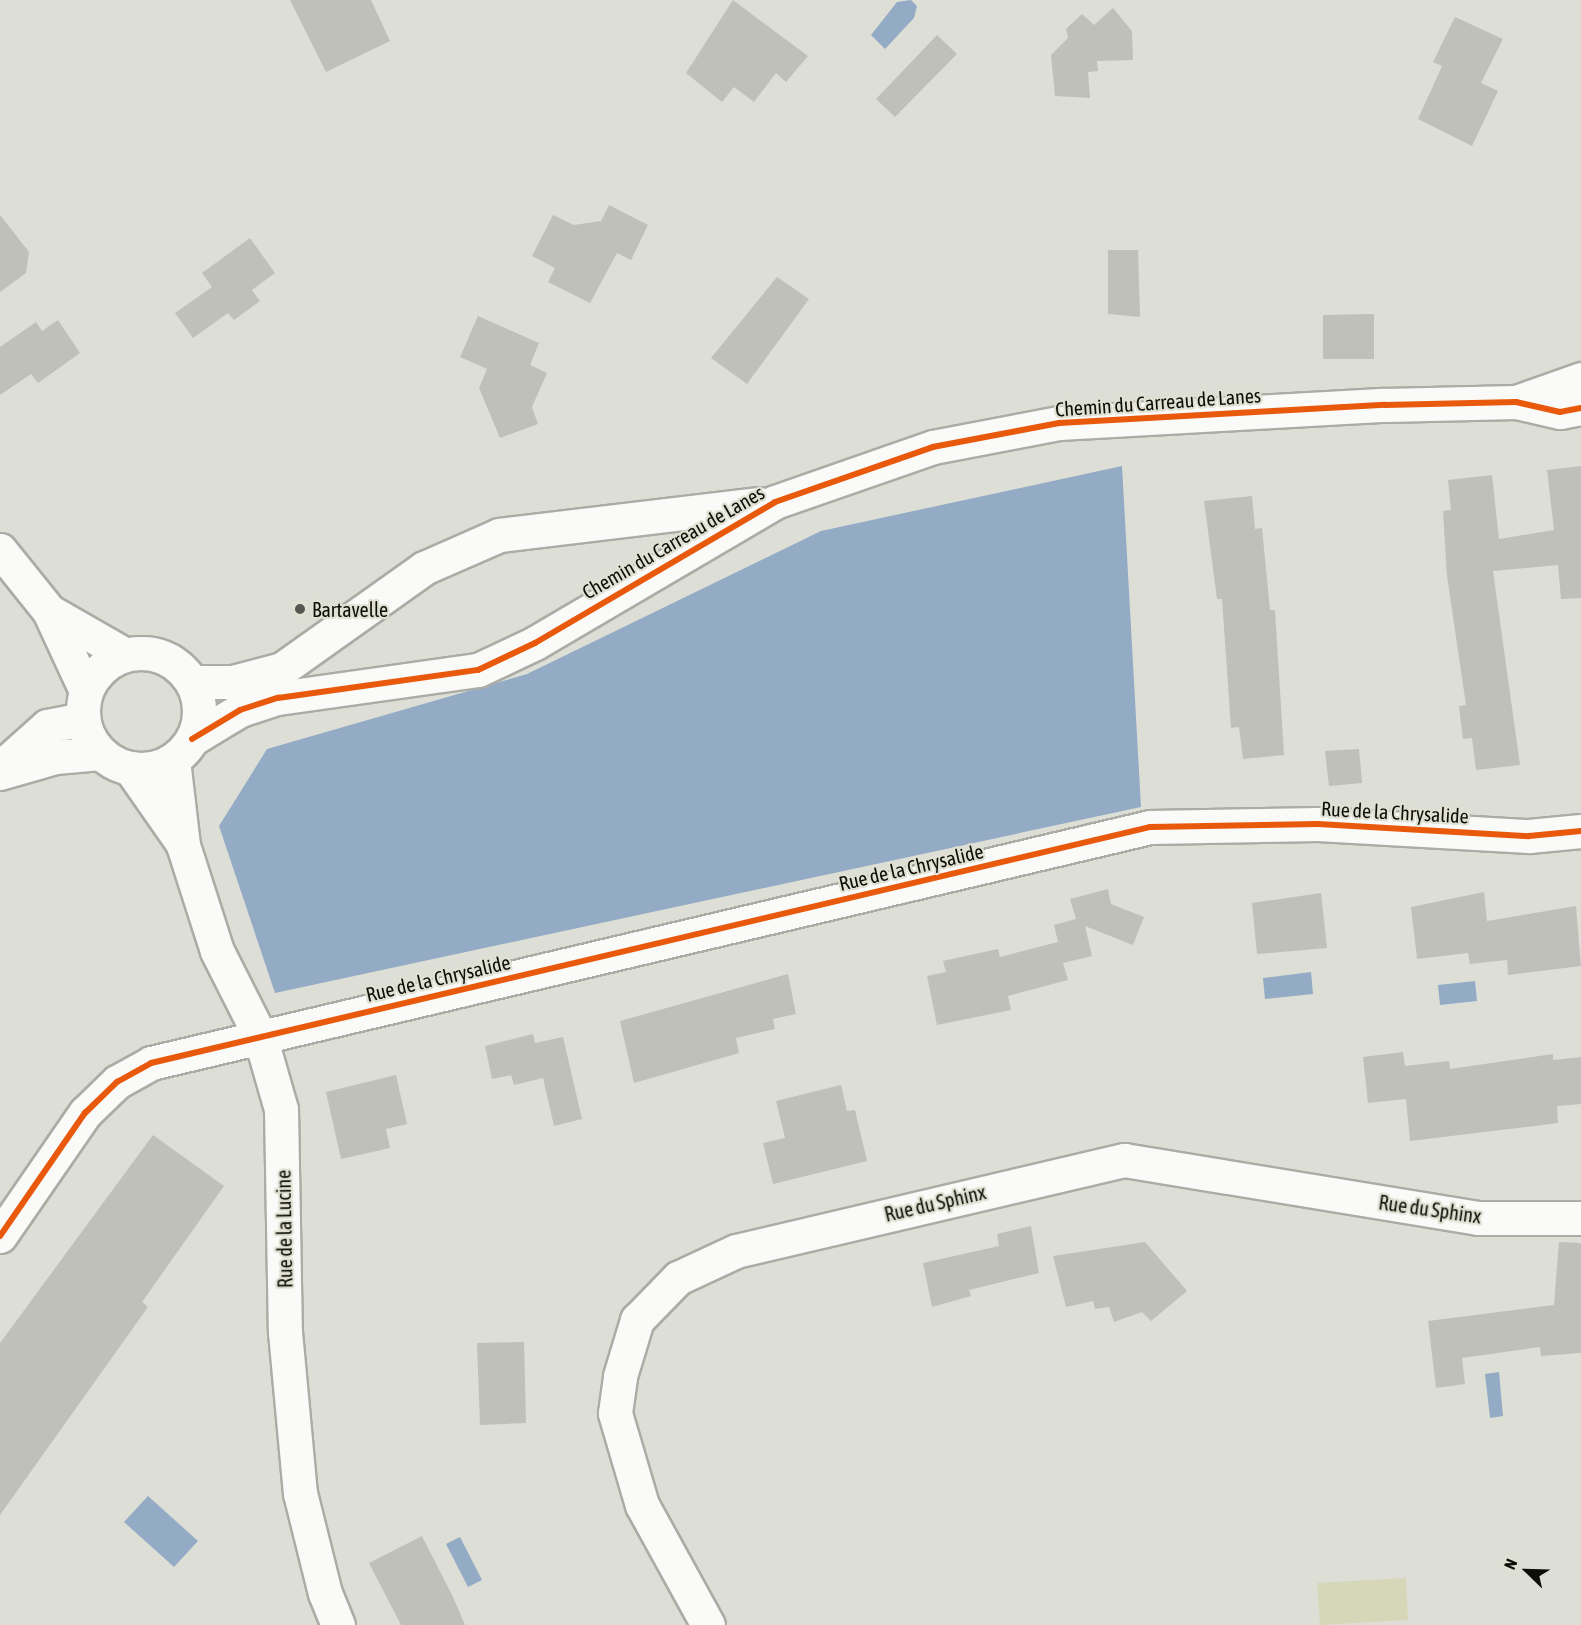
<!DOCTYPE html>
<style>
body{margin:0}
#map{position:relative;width:1581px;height:1625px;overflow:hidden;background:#ddded6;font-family:"Asap Condensed",sans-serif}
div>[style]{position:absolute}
.green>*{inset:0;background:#d6d7b9}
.water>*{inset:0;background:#93abc5}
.building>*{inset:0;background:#bfc0ba}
.roads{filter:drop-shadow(2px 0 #acaca6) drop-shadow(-2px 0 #acaca6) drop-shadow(0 2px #acaca6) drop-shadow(0 -2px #acaca6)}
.minor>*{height:33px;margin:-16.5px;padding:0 16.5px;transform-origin:16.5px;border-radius:16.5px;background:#fafaf9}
.minor>.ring{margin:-16.5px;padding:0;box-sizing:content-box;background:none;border:33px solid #fafaf9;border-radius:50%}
.cycleway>*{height:6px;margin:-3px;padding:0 3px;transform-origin:3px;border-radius:3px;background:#e8590c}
.dots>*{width:16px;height:16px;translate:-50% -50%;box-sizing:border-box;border:3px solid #e0e1d2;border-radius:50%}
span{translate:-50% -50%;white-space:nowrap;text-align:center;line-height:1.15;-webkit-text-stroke:4.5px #e0e1d2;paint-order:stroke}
.street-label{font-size:20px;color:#0e0e09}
.poi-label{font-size:20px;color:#0e0e09}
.left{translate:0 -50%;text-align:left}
.north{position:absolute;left:1497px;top:1541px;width:60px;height:60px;-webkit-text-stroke:4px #e0e1d2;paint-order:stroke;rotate:293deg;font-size:16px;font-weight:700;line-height:24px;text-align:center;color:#0e0e09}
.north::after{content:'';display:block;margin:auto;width:21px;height:27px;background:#0e0e09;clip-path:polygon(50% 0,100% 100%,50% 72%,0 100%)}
</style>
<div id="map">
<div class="green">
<i style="clip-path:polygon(1406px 1578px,1408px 1620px,1320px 1625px,1317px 1583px)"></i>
</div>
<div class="water">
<i style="clip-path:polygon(911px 0,917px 6px,914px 18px,885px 49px,871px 35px,897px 2px)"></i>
<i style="clip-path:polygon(1122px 466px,1141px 807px,275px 993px,219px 826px,267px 749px,527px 674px,821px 531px)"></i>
<i style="clip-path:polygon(1311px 972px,1313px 994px,1265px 999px,1263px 978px)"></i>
<i style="clip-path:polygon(1475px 981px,1477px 1001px,1440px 1005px,1438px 985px)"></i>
<i style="clip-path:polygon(1499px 1372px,1503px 1416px,1490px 1418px,1485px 1374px)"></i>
<i style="clip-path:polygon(148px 1496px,198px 1541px,174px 1567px,124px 1522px)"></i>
<i style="clip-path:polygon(460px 1537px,482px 1580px,468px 1587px,446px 1544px)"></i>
</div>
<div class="building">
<i style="clip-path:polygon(290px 0,371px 0,390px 41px,326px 72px)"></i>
<i style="clip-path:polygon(733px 0,808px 56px,786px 82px,776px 73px,754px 102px,734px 87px,722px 102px,686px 73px)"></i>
<i style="clip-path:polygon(1113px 8px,1132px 31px,1133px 60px,1097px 61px,1098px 71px,1088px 72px,1090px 98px,1055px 96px,1051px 55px,1068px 38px,1066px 29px,1082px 14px,1094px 25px)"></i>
<i style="clip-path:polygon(1455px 17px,1503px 39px,1481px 83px,1498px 91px,1472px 146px,1418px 119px,1442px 66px,1433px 62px)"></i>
<i style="clip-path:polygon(937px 35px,957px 54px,895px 117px,876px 99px)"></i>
<i style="clip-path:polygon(609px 205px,648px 225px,631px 260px,617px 253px,590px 303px,548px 282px,555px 268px,532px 256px,553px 215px,574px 225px,601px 221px)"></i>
<i style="clip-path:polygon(0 215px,29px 252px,26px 273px,0 292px)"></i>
<i style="clip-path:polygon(250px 238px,275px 273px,252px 290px,260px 301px,234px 320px,228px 313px,193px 338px,175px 313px,212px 287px,202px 273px)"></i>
<i style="clip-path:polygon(1108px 250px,1138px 250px,1140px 317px,1108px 314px)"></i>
<i style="clip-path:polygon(777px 277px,809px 299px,747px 384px,711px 358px)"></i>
<i style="clip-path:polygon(1374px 314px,1374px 359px,1323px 359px,1323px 315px)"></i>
<i style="clip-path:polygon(478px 316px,539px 343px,530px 365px,547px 373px,532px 407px,538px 424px,500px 438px,479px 388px,487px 369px,460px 357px)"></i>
<i style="clip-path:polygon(58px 320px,80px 353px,38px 383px,31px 374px,0 395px,0 347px,36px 322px,42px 331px)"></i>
<i style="clip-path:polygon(1581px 466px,1581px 598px,1561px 599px,1558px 565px,1493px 571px,1520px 765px,1476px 770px,1472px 738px,1463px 739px,1459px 706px,1466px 705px,1447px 576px,1443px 511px,1451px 510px,1448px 480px,1492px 475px,1499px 539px,1554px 530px,1547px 470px)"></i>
<i style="clip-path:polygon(1252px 496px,1255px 529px,1262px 528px,1270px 610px,1275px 610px,1284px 755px,1243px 759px,1239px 727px,1231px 728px,1222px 599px,1217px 599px,1204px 501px)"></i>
<i style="clip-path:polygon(1359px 749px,1362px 783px,1329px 786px,1325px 751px)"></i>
<i style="clip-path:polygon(1108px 889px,1111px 904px,1144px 917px,1133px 945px,1085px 926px,1092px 956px,1063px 963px,1068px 980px,1008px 996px,1011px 1010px,937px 1025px,927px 976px,946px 972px,943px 961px,998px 949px,1000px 957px,1058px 942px,1054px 925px,1076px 919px,1070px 899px)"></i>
<i style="clip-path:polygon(1484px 892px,1487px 921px,1576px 906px,1581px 966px,1508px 975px,1507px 960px,1470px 964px,1468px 953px,1417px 959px,1411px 907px)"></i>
<i style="clip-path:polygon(1321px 893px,1327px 948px,1257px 954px,1252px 903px)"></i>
<i style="clip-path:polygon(788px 974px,796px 1014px,773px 1019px,775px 1029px,736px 1038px,739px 1053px,634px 1083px,620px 1021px)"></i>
<i style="clip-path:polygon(533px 1034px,535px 1043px,563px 1037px,582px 1119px,554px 1126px,543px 1078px,514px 1085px,511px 1075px,492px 1079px,485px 1046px)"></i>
<i style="clip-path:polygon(1403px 1052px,1405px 1066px,1449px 1061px,1450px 1069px,1553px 1054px,1553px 1060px,1581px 1057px,1581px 1104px,1557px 1106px,1558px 1123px,1410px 1141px,1406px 1099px,1368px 1103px,1363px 1057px)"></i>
<i style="clip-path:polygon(396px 1075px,407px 1124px,386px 1129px,390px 1148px,341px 1159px,326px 1092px)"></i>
<i style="clip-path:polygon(841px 1085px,847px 1111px,855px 1110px,867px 1161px,773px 1184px,763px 1143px,785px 1138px,776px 1101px)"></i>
<i style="clip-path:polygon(153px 1135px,224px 1186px,142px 1302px,148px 1307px,0 1515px,0 1343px)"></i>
<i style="clip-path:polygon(1031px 1226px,1039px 1273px,969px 1290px,971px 1296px,932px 1307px,923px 1263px,999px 1246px,997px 1234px)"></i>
<i style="clip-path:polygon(1145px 1242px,1187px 1291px,1151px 1321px,1142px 1312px,1114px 1322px,1109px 1307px,1095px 1309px,1093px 1301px,1066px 1307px,1053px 1256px)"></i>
<i style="clip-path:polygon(1559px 1242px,1581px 1243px,1581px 1353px,1541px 1356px,1540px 1347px,1462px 1358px,1465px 1384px,1436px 1388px,1428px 1321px,1554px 1305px)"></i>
<i style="clip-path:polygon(524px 1342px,526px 1423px,480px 1425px,477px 1343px)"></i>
<i style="clip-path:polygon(422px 1536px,453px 1597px,465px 1625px,401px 1625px,369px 1563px)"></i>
</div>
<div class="roads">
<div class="minor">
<i style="left:1516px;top:402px;width:69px;rotate:-19.5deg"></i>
<i style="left:0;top:550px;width:78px;rotate:51.2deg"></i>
<i style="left:49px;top:611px;width:88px;rotate:65.2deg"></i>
<i style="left:49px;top:611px;width:86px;rotate:29.8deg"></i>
<i class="ring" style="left:83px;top:653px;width:83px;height:83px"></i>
<i style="left:193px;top:682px;width:40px"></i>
<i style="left:233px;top:682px;width:51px;rotate:-14.9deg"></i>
<i style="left:282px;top:669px;width:174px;rotate:-35.4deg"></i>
<i style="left:424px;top:568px;width:82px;rotate:-23.7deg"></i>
<i style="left:499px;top:535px;width:262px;rotate:-6.8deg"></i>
<i style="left:192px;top:739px;width:56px;rotate:-31.1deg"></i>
<i style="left:240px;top:710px;width:40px;rotate:-18deg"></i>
<i style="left:278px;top:698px;width:202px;rotate:-8deg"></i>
<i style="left:478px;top:670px;width:63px;rotate:-25.3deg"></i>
<i style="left:535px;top:643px;width:278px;rotate:-30.4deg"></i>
<i style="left:775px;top:502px;width:167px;rotate:-19.2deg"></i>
<i style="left:933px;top:447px;width:128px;rotate:-10.8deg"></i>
<i style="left:1059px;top:423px;width:326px;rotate:-3.2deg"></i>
<i style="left:1385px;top:405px;width:131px;rotate:-1.3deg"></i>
<i style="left:1516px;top:402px;width:45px;rotate:12.8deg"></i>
<i style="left:1560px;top:412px;width:21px;rotate:-11deg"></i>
<i style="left:173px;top:760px;width:86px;rotate:83.3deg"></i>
<i style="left:183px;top:845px;width:111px;rotate:72.2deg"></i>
<i style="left:217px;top:951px;width:95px;rotate:63.2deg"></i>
<i style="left:260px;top:1036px;width:76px;rotate:74deg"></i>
<i style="left:281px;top:1109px;width:223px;rotate:89deg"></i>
<i style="left:285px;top:1332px;width:162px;rotate:84.7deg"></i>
<i style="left:300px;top:1493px;width:103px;rotate:76deg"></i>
<i style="left:325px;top:1593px;width:35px;rotate:68deg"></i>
<i style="left:0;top:768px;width:63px;rotate:-41.8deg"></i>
<i style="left:47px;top:726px;width:37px;rotate:-11deg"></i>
<i style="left:130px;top:768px;width:89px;rotate:55.1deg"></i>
<i style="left:0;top:773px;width:57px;rotate:-16.2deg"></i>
<i style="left:55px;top:757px;width:46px;rotate:-5deg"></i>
<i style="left:0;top:1236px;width:150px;rotate:-55.4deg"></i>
<i style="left:85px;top:1113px;width:45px;rotate:-44.1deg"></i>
<i style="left:117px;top:1082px;width:39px;rotate:-29deg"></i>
<i style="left:151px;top:1063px;width:1026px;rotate:-13.29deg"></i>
<i style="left:1150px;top:827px;width:168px;rotate:-1deg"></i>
<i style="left:1318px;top:824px;width:211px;rotate:3.3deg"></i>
<i style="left:1529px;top:836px;width:52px;rotate:-5.5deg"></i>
<i style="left:708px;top:1625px;width:137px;rotate:-118.8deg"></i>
<i style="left:642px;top:1505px;width:96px;rotate:-106.4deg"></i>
<i style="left:615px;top:1413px;width:37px;rotate:-82deg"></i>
<i style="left:620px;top:1376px;width:59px;rotate:-73.1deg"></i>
<i style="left:637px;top:1320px;width:59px;rotate:-45.7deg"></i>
<i style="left:678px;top:1278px;width:64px;rotate:-25deg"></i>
<i style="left:736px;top:1251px;width:399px;rotate:-13.2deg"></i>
<i style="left:1124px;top:1160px;width:359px;rotate:9.3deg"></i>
<i style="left:1478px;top:1218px;width:103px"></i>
</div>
</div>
<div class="cycleway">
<i style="left:192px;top:739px;width:56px;rotate:-31.1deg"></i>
<i style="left:240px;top:710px;width:40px;rotate:-18deg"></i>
<i style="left:278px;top:698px;width:202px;rotate:-8deg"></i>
<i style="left:478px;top:670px;width:63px;rotate:-25.3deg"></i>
<i style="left:535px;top:643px;width:278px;rotate:-30.4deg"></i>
<i style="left:775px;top:502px;width:167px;rotate:-19.2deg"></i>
<i style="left:933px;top:447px;width:128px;rotate:-10.8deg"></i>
<i style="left:1059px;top:423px;width:326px;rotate:-3.2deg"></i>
<i style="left:1385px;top:405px;width:131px;rotate:-1.3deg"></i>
<i style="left:1516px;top:402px;width:45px;rotate:12.8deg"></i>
<i style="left:1560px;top:412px;width:21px;rotate:-11deg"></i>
<i style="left:0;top:1236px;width:150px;rotate:-55.4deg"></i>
<i style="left:85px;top:1113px;width:45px;rotate:-44.1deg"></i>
<i style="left:117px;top:1082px;width:39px;rotate:-29deg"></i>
<i style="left:151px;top:1063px;width:1026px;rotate:-13.29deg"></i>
<i style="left:1150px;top:827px;width:168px;rotate:-1deg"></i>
<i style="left:1318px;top:824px;width:211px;rotate:3.3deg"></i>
<i style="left:1529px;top:836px;width:52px;rotate:-5.5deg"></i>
</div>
<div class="dots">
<i style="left:300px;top:609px;background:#565751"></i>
</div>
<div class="street-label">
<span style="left:1158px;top:402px;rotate:-4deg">Chemin du Carreau de Lanes</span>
<span style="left:673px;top:542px;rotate:-30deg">Chemin du Carreau de Lanes</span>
<span style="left:1395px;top:812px;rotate:3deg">Rue de la Chrysalide</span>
<span style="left:911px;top:867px;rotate:-13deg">Rue de la Chrysalide</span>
<span style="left:438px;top:978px;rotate:-13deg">Rue de la Chrysalide</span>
<span style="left:935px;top:1203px;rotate:-13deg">Rue du Sphinx</span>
<span style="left:1430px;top:1209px;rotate:8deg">Rue du Sphinx</span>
<span style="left:284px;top:1229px;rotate:-91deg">Rue de la Lucine</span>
</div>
<div class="poi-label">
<span class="left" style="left:312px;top:609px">Bartavelle</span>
</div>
<div class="north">N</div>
</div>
